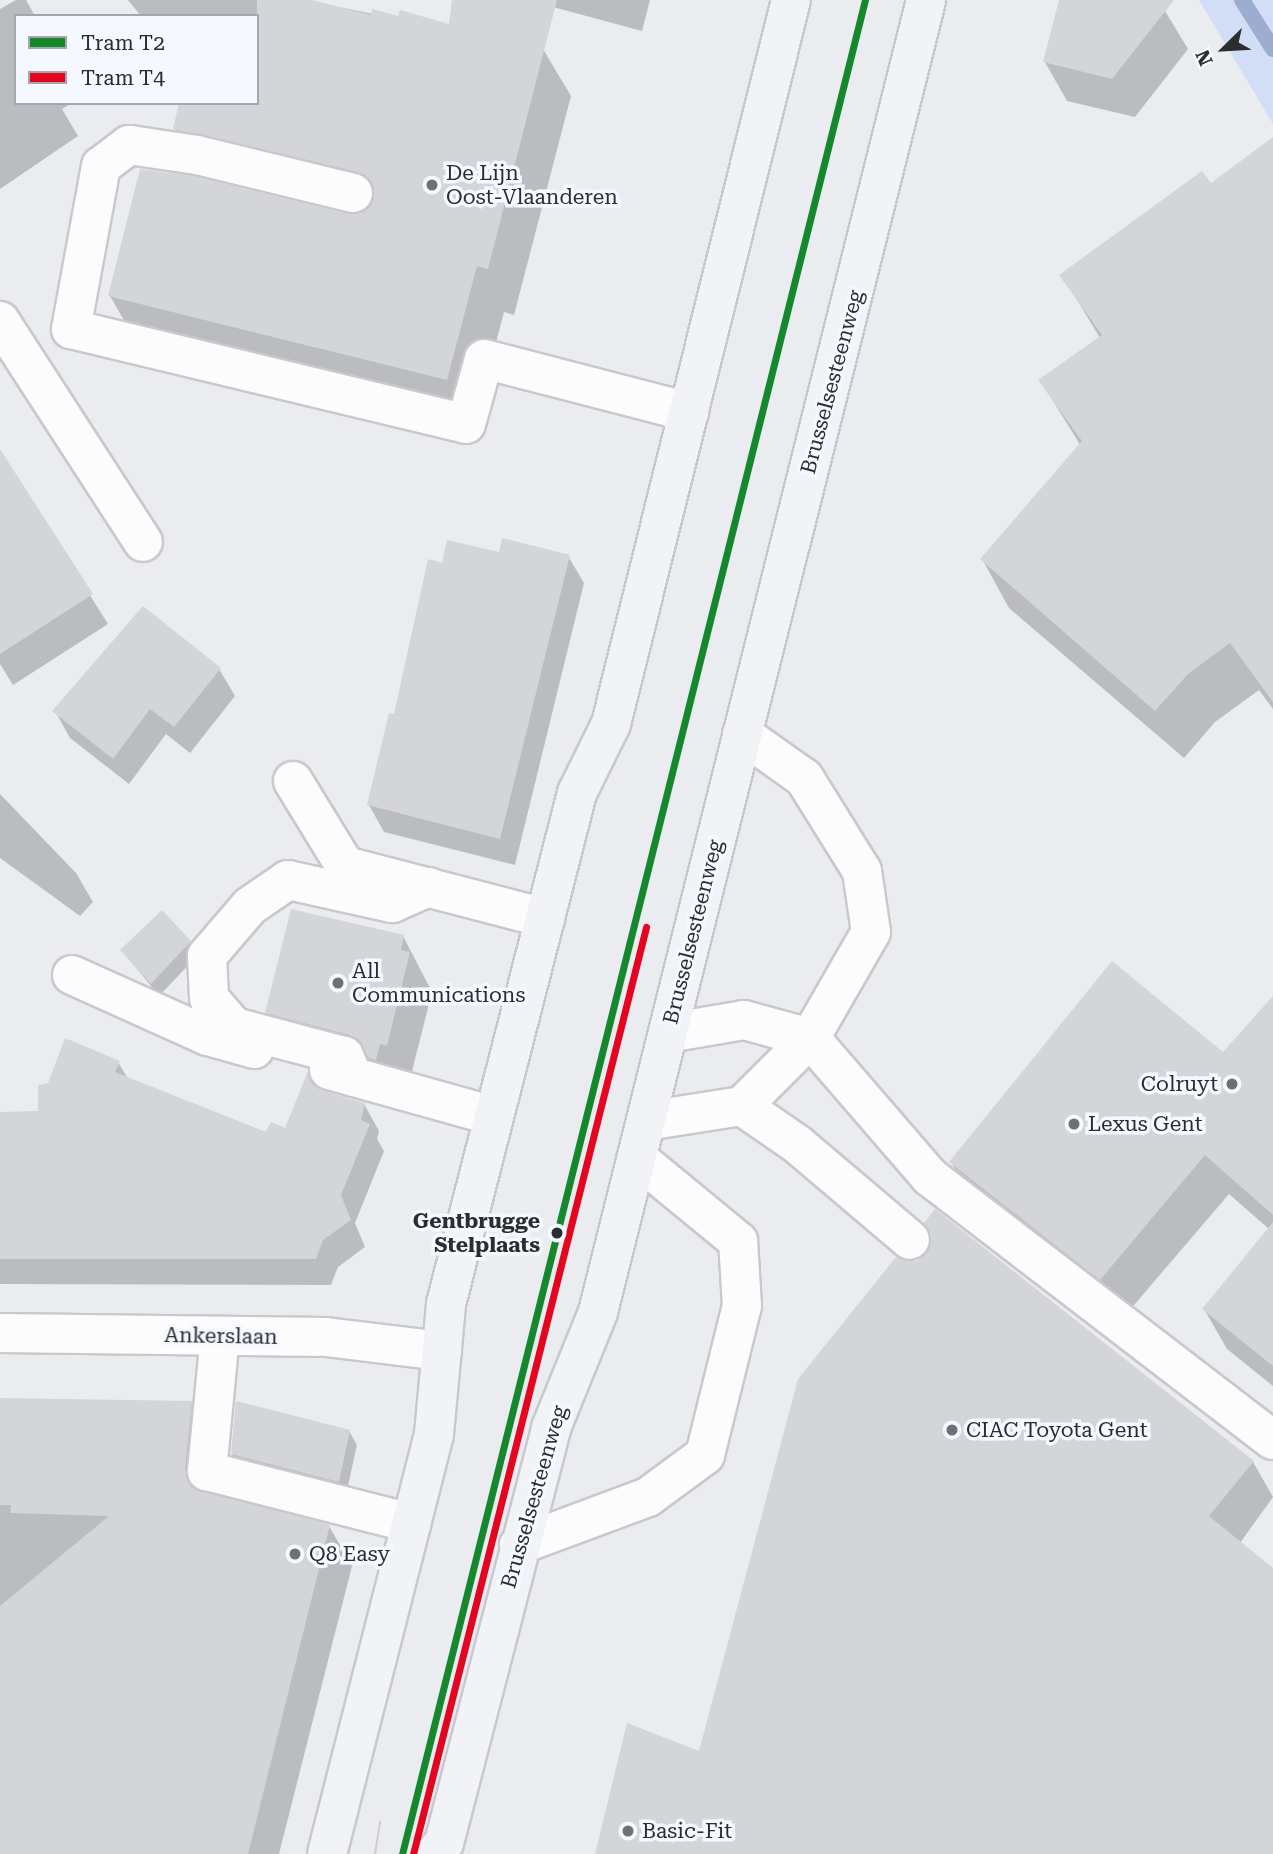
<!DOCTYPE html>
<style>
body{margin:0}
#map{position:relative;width:1273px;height:1854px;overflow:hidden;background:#eaecf0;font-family:"Roboto Serif",serif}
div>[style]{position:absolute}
.green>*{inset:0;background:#d2ddf6}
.shadow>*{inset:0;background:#0003}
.stream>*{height:16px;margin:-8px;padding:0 8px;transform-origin:8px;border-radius:8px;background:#9dadd0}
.building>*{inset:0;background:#d3d5d8}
.roads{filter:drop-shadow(2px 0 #c8c9cc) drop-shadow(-2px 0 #c8c9cc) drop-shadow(0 2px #c8c9cc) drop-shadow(0 -2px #c8c9cc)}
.minor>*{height:38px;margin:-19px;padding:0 19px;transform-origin:19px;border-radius:19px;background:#fcfcfd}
.major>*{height:38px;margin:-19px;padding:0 19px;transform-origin:19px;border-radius:19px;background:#f1f3f7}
.tram>*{height:2px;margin:-1px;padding:0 1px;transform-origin:1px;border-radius:1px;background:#ceced0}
.tram-1>*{height:7px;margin:-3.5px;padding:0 3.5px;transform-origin:3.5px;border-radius:3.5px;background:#15882e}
.tram-2>*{height:7px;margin:-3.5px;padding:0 3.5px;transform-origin:3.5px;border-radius:3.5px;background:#e40521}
.dots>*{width:19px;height:19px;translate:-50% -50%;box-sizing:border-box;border:4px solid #f5f8ff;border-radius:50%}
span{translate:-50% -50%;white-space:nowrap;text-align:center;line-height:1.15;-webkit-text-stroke:7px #f5f8ff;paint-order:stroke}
.poi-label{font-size:21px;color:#2c2d30}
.left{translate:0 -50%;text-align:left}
.right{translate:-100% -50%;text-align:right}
.street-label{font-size:21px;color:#2c2d30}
.stop-label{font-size:21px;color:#2c2d30;font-weight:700}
.legend{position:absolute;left:14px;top:14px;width:245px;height:91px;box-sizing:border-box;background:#f5f8ff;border:2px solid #a5a7ac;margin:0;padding:9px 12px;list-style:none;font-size:21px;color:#2c2d30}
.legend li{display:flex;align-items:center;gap:14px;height:35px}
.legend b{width:35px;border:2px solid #a5a7ac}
.north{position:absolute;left:1189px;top:14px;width:70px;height:70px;-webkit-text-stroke:5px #f5f8ff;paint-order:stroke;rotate:246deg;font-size:19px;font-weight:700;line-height:28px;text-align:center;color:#2c2d30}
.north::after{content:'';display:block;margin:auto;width:24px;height:32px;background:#2c2d30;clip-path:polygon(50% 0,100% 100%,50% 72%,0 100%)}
</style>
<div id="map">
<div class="green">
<i style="clip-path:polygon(1199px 0,1273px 0,1273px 124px)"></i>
</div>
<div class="shadow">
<i style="clip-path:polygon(16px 0,26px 0,35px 16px,16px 16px,16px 103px,72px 103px,62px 109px,78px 136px,0 189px,0 9px)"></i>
<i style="clip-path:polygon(128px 0,305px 0,543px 49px,571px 96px,514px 315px,504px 312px,474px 426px,137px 343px,110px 296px,348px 216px,368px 214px,202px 176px,175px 129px,257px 103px,257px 16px,141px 16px)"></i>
<i style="clip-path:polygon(549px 0,650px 0,642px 31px,553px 7px)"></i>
<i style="clip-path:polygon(1061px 0,1158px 0,1165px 11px,1188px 49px,1135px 117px,1067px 101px,1045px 62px)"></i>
<i style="clip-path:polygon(1273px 140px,1273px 709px,1259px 690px,1215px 722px,1184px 758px,1009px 608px,982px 559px,1081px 446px,1040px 380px,1100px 338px,1062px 275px,1211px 186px)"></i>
<i style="clip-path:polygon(0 452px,108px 624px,13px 685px,0 664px)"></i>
<i style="clip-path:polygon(500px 554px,568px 556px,584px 583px,515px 865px,384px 832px,369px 805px,444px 565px)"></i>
<i style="clip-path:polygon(219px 669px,235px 696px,190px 753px,166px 734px,129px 784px,70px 738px,55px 711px)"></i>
<i style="clip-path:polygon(0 794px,76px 873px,93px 902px,80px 916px,0 858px)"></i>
<i style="clip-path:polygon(403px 936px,432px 992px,409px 1083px,290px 1051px,267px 1012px)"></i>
<i style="clip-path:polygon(190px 942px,198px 955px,159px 996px,122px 950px)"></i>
<i style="clip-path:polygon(1273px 998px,1273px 1386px,1227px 1349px,1204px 1309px,1269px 1229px,1229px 1194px,1123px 1318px,974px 1202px,951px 1162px,1223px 1055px)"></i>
<i style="clip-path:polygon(118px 1062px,128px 1079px,267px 1134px,286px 1130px,308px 1075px,317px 1089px,364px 1104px,379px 1131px,377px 1139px,384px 1151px,355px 1223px,365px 1247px,338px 1267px,331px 1285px,0 1284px,0 1113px,40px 1113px)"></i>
<i style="clip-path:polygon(0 1400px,191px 1403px,214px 1442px,209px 1493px,329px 1526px,352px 1566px,279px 1854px,0 1854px)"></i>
<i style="clip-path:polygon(349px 1431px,357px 1445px,346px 1495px,240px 1468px,232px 1454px)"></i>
<i style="clip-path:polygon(1253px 1462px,1273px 1497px,1240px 1543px,1273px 1570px,1273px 1854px,597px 1854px,700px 1753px)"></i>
</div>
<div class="stream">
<i style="left:1242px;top:0;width:58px;rotate:57.7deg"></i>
</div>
<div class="building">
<i style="clip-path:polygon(257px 0,312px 0,371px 15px,372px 9px,398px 16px,400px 10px,449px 24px,452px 0,557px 0,488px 269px,477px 266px,447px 380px,108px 296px,140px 169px,193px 176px,348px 214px,360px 214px,374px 199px,374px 186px,358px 172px,173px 129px,179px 103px,257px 103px)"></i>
<i style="clip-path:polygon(1059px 0,1174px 0,1112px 79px,1043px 62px)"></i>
<i style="clip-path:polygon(1273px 137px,1273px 702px,1230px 643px,1188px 674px,1155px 711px,980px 559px,1082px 441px,1038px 380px,1102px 335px,1059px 275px,1202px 171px,1211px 183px)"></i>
<i style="clip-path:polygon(0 449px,93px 594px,0 654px)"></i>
<i style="clip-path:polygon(502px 538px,570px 555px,500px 839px,367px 805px,389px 713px,394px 714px,428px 559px,442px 563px,447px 540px,499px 552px)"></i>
<i style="clip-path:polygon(143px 606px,221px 668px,174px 727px,150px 709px,113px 759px,52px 711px)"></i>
<i style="clip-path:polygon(291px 909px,404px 935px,401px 950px,410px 952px,387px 1046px,380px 1044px,376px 1060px,369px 1058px,359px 1040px,350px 1035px,265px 1013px)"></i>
<i style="clip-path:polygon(162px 910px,191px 941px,151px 984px,120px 950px)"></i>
<i style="clip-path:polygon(1112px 961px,1223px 1052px,1273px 996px,1273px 1215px,1205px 1155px,1100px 1280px,949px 1162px)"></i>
<i style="clip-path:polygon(65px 1038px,120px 1061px,115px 1072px,266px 1132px,271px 1122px,285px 1128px,308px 1071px,313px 1085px,322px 1091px,365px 1103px,361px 1120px,370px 1124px,341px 1195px,351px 1220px,323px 1240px,316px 1259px,0 1259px,0 1112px,38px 1111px,38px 1085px,48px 1083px)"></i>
<i style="clip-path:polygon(935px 1209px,1254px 1461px,1209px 1516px,1273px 1568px,1273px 1854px,595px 1854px,627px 1723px,699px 1751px,798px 1379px,896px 1257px,917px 1261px,927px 1254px,931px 1233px,924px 1223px)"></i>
<i style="clip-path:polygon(1273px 1222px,1273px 1366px,1202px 1309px)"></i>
<i style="clip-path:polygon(0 1398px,192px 1401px,185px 1469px,192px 1487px,330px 1525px,248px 1854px,0 1854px,0 1606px,109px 1516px,10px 1513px,11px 1505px,0 1505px)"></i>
<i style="clip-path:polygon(236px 1401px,350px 1430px,339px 1482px,231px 1454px)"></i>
</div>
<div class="roads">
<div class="minor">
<i style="left:353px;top:193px;width:161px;rotate:-166.3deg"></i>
<i style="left:197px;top:155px;width:69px;rotate:-171.6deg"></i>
<i style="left:129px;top:145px;width:35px;rotate:143deg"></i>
<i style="left:101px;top:166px;width:166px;rotate:100.4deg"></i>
<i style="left:71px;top:329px;width:406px;rotate:13.5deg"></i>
<i style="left:466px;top:424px;width:67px;rotate:-74.5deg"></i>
<i style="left:484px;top:359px;width:212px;rotate:14.5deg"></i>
<i style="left:0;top:321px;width:263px;rotate:57.1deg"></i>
<i style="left:293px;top:781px;width:100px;rotate:58.5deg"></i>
<i style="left:345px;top:866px;width:207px;rotate:14.6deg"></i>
<i style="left:72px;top:975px;width:149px;rotate:24.2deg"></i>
<i style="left:208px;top:1036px;width:48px;rotate:15.8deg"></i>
<i style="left:668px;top:1033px;width:77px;rotate:-9.7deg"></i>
<i style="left:744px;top:1020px;width:68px;rotate:15.3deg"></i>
<i style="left:810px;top:1038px;width:122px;rotate:-60.1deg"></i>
<i style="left:871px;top:932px;width:62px;rotate:-98.4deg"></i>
<i style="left:862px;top:871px;width:110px;rotate:-121.9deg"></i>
<i style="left:804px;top:778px;width:76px;rotate:-144.6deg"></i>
<i style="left:329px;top:1070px;width:171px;rotate:15.6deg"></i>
<i style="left:353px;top:1077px;width:23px;rotate:-113deg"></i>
<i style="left:344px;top:1056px;width:114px;rotate:-165.2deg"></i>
<i style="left:234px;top:1027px;width:38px;rotate:-131deg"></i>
<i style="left:209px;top:998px;width:42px;rotate:-92.7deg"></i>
<i style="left:207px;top:956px;width:66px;rotate:-49.3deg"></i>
<i style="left:250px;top:906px;width:46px;rotate:-34.4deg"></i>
<i style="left:288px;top:880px;width:107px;rotate:12.5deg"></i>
<i style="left:392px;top:903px;width:40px;rotate:-23.4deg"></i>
<i style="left:742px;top:1106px;width:67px;rotate:34.6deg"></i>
<i style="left:797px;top:1144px;width:148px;rotate:40.3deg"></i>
<i style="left:646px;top:1121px;width:97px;rotate:-8.9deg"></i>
<i style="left:742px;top:1106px;width:96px;rotate:-45deg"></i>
<i style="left:810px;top:1038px;width:184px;rotate:49.2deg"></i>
<i style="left:930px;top:1177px;width:432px;rotate:37.5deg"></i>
<i style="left:0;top:1333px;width:326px;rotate:0.7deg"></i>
<i style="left:326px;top:1337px;width:117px;rotate:6.9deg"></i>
<i style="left:220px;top:1336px;width:136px;rotate:95.5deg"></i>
<i style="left:207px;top:1471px;width:211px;rotate:14.3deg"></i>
<i style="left:519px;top:1545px;width:138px;rotate:-20.4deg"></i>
<i style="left:648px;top:1497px;width:71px;rotate:-36.4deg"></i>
<i style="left:705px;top:1455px;width:154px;rotate:-76.1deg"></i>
<i style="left:742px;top:1306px;width:65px;rotate:-93.5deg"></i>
<i style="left:738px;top:1241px;width:131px;rotate:-140.6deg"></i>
</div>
<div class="major">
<i style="left:327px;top:1854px;width:433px;rotate:-75.7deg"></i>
<i style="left:434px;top:1434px;width:131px;rotate:-84.7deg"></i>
<i style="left:446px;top:1304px;width:528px;rotate:-75.62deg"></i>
<i style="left:577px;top:793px;width:77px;rotate:-63.8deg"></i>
<i style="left:611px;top:724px;width:746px;rotate:-76.04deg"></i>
<i style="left:434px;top:1854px;width:15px;rotate:-48deg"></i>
<i style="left:444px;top:1843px;width:429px;rotate:-75.5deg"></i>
<i style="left:551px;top:1428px;width:125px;rotate:-67.9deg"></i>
<i style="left:598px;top:1312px;width:1352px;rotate:-75.96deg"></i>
</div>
</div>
<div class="tram">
<i style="left:375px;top:1854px;width:33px;rotate:-81deg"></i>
<i style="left:404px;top:1854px;width:29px;rotate:-80deg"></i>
</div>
<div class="tram-1">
<i style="left:402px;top:1854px;width:1911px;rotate:-75.98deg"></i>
</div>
<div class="tram-2">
<i style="left:413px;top:1854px;width:956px;rotate:-75.89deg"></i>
</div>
<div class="dots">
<i style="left:432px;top:185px;background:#6e7073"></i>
<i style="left:338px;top:983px;background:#6e7073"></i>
<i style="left:1232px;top:1084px;background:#6e7073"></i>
<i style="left:1074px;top:1124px;background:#6e7073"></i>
<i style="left:557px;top:1233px;background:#2c2d30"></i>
<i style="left:952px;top:1430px;background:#6e7073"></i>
<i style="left:295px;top:1554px;background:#6e7073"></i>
<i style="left:628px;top:1831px;background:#6e7073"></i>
</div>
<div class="poi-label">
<span class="left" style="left:446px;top:185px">De Lijn<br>Oost-Vlaanderen</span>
<span class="left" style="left:352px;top:983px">All<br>Communications</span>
<span class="right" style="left:1218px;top:1084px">Colruyt</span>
<span class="left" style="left:1088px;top:1124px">Lexus Gent</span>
<span class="left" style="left:966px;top:1430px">CIAC Toyota Gent</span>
<span class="left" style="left:309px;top:1554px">Q8 Easy</span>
<span class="left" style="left:642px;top:1831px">Basic-Fit</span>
</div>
<div class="street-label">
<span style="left:832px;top:382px;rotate:-75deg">Brusselsesteenweg</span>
<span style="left:693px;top:932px;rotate:-76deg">Brusselsesteenweg</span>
<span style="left:221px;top:1336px;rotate:1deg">Ankerslaan</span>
<span style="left:534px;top:1497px;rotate:-74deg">Brusselsesteenweg</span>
</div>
<div class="stop-label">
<span class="right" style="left:540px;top:1233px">Gentbrugge<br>Stelplaats</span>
</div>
<ul class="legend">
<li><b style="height:9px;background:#15882e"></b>Tram T2</li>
<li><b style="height:9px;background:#e40521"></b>Tram T4</li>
</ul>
<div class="north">N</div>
</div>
